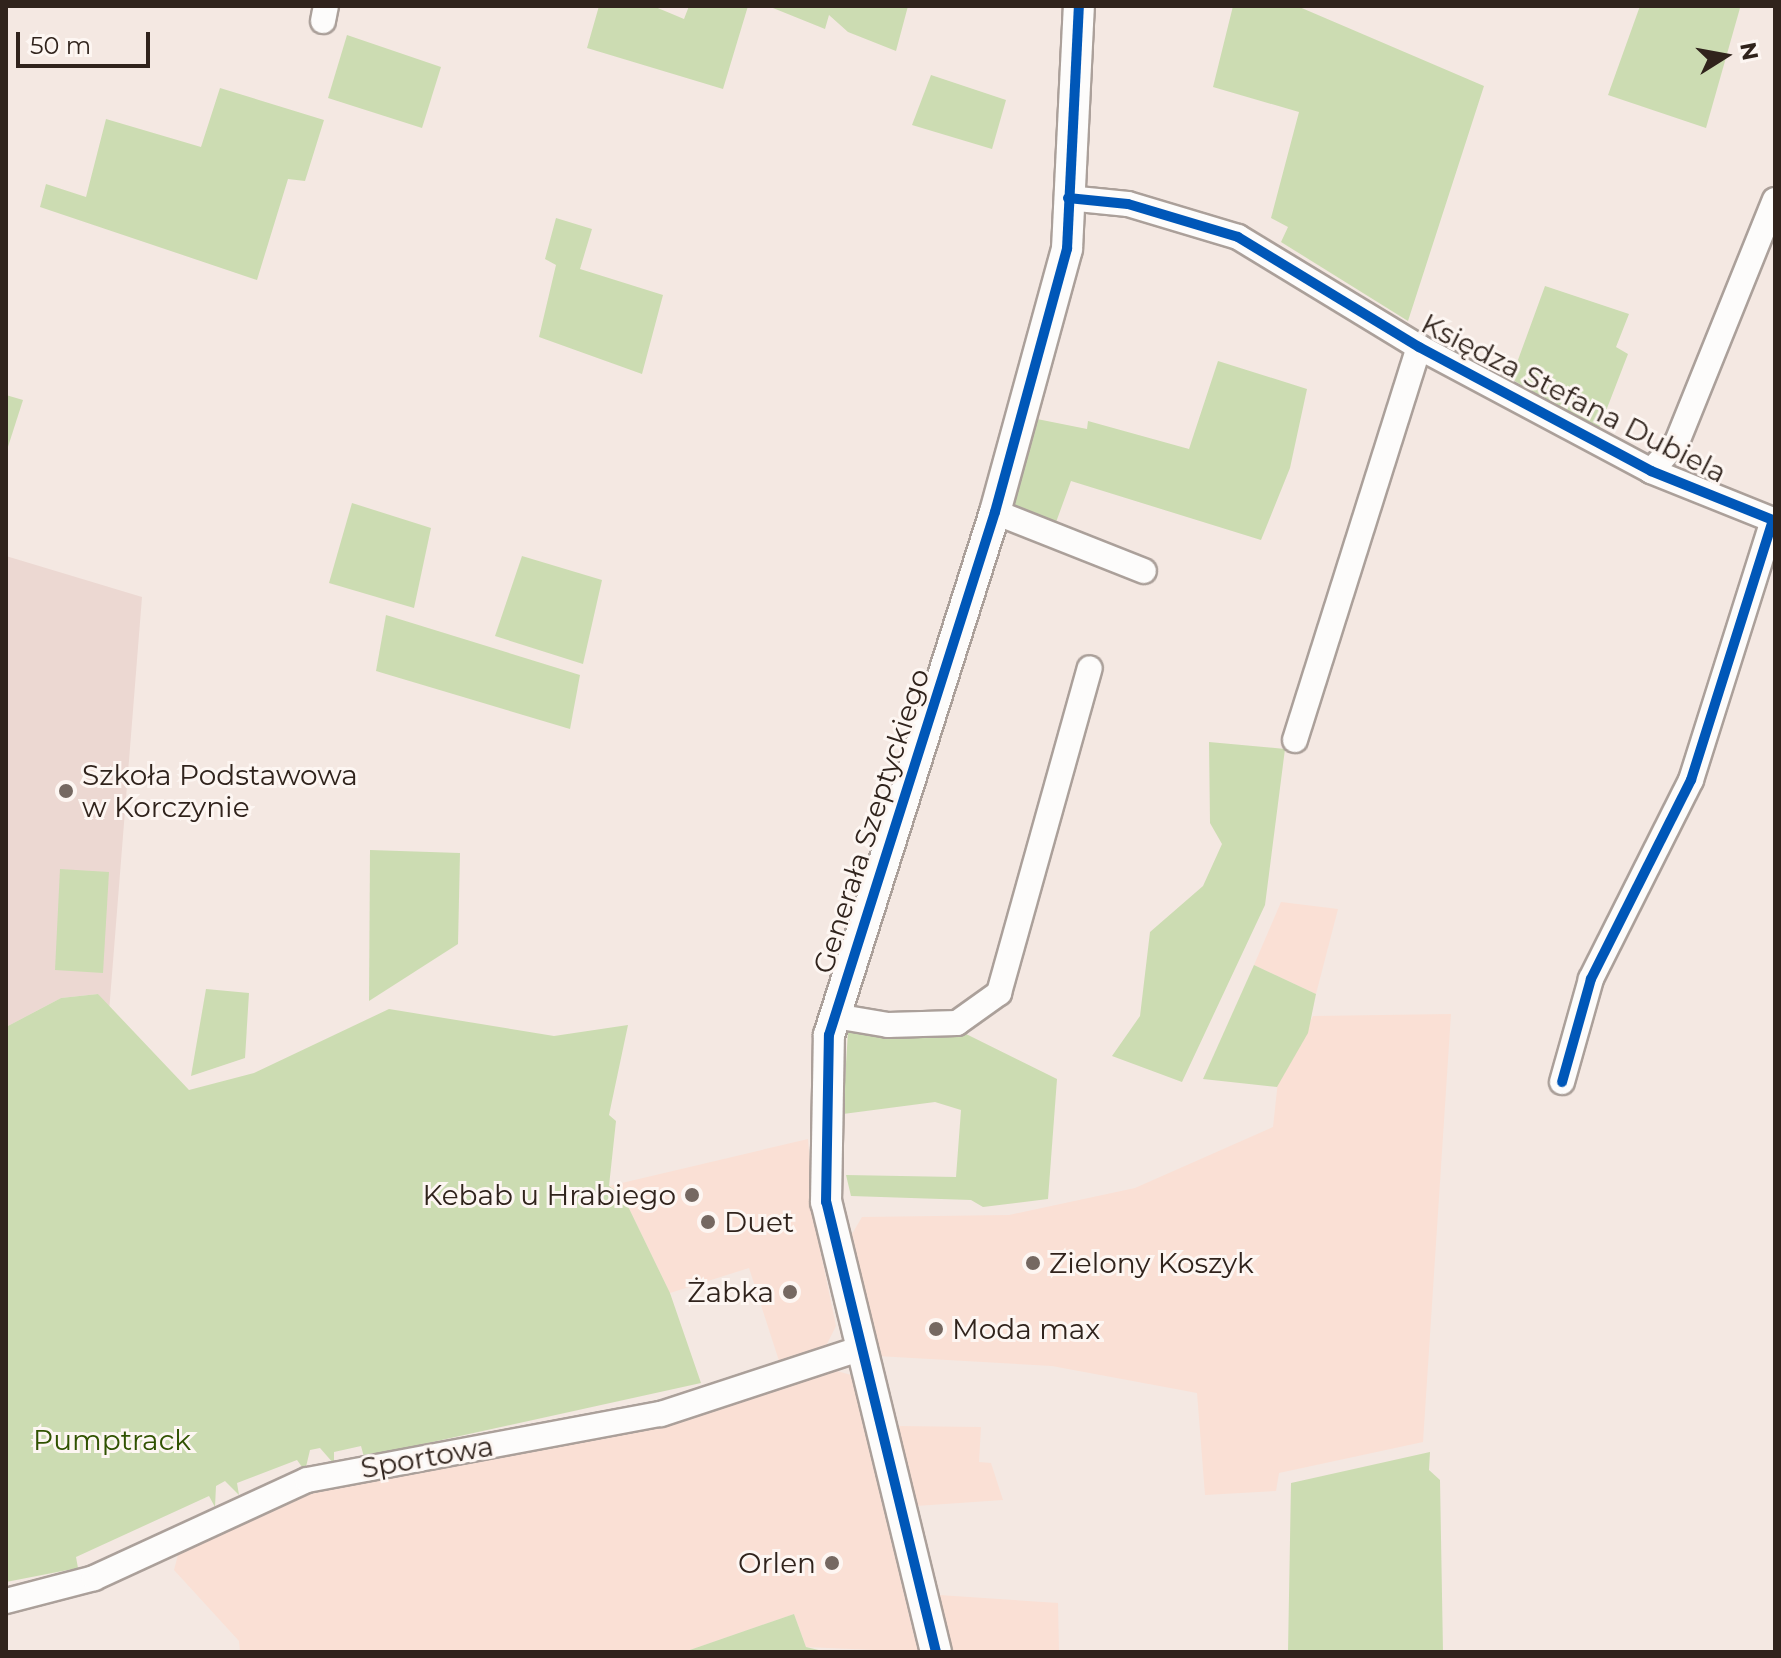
<!DOCTYPE html>
<meta charset="utf-8">
<style>
body{margin:0}
#map{position:relative;width:1781px;height:1658px;overflow:hidden;background:#f4e8e2;font-family:Montserrat,sans-serif}
div>[style]{position:absolute}
.built>*{inset:0;background:#fae0d5}
.education>*{inset:0;background:#ecd8d2}
.green>*{inset:0;background:#ccdcb2}
.roads{filter:drop-shadow(2px 0 #aba09a) drop-shadow(-2px 0 #aba09a) drop-shadow(0 2px #aba09a) drop-shadow(0 -2px #aba09a)}
.minor>*{height:24px;margin:-12px;padding:0 12px;transform-origin:12px;border-radius:12px;background:#fdfcfb}
.major>*{height:30px;margin:-15px;padding:0 15px;transform-origin:15px;border-radius:15px;background:#fdfcfb}
.cycleway>*{height:10px;margin:-5px;padding:0 5px;transform-origin:5px;border-radius:5px;background:#0057b8}
.dots>*{width:22px;height:22px;translate:-50% -50%;box-sizing:border-box;border:4px solid #fdf6f2;border-radius:50%}
span{translate:-50% -50%;white-space:nowrap;text-align:center;line-height:1.15;-webkit-text-stroke:6px #fdf6f2;paint-order:stroke}
.street-label{font-size:28px;color:#30231c}
.poi-label{font-size:28px;color:#30231c}
.left{translate:0 -50%;text-align:left}
.right{translate:-100% -50%;text-align:right}
.park-label{font-size:28px;color:#305201}
.frame{position:absolute;inset:0;border:8px solid #30231c;pointer-events:none}
.north{position:absolute;left:1685px;top:16px;width:80px;height:80px;-webkit-text-stroke:6px #fdf6f2;paint-order:stroke;rotate:79deg;font-size:22px;font-weight:700;line-height:32px;text-align:center;color:#30231c}
.north::after{content:'';display:block;margin:auto;width:28px;height:36px;background:#30231c;clip-path:polygon(50% 0,100% 100%,50% 72%,0 100%)}
.scale{position:absolute;left:16px;top:32px;width:134px;height:36px;box-sizing:border-box;border:4px solid #30231c;border-top:0;padding-left:10px;font-size:24px;line-height:28px;white-space:nowrap;color:#30231c;-webkit-text-stroke:6px #fdf6f2;paint-order:stroke}
</style>
<div id="map">
<div class="built">
<i style="clip-path:polygon(1281px 902px,1338px 909px,1316px 994px,1254px 965px)"></i>
<i style="clip-path:polygon(1451px 1014px,1423px 1442px,1279px 1473px,1276px 1491px,1205px 1495px,1197px 1393px,1052px 1366px,877px 1356px,849px 1239px,862px 1217px,1009px 1215px,1135px 1188px,1273px 1127px,1278px 1081px,1313px 1016px)"></i>
<i style="clip-path:polygon(808px 1139px,815px 1225px,836px 1326px,827px 1344px,780px 1364px,749px 1268px,670px 1293px,623px 1196px,609px 1186px)"></i>
<i style="clip-path:polygon(837px 1371px,851px 1375px,918px 1652px,806px 1647px,794px 1614px,684px 1652px,240px 1652px,239px 1641px,174px 1570px,180px 1547px,305px 1495px,684px 1418px)"></i>
<i style="clip-path:polygon(895px 1426px,981px 1427px,979px 1462px,991px 1463px,1003px 1500px,916px 1506px)"></i>
<i style="clip-path:polygon(939px 1595px,1058px 1603px,1059px 1652px,951px 1652px)"></i>
</div>
<div class="education">
<i style="clip-path:polygon(6px 556px,142px 597px,109px 1012px,98px 994px,61px 998px,6px 1027px)"></i>
</div>
<div class="green">
<i style="clip-path:polygon(599px 6px,653px 6px,684px 19px,689px 6px,748px 6px,723px 89px,587px 48px)"></i>
<i style="clip-path:polygon(768px 6px,908px 6px,896px 51px,848px 32px,829px 15px,825px 29px)"></i>
<i style="clip-path:polygon(1233px 6px,1297px 6px,1484px 86px,1408px 321px,1281px 242px,1288px 227px,1271px 218px,1299px 112px,1213px 87px)"></i>
<i style="clip-path:polygon(1640px 6px,1740px 8px,1706px 128px,1608px 95px)"></i>
<i style="clip-path:polygon(347px 35px,441px 67px,422px 128px,328px 98px)"></i>
<i style="clip-path:polygon(931px 75px,1006px 100px,992px 149px,912px 125px)"></i>
<i style="clip-path:polygon(220px 88px,324px 120px,305px 181px,288px 179px,257px 280px,40px 207px,46px 184px,86px 197px,106px 119px,201px 147px)"></i>
<i style="clip-path:polygon(556px 218px,592px 229px,580px 269px,663px 295px,642px 374px,539px 337px,556px 265px,545px 259px)"></i>
<i style="clip-path:polygon(1545px 286px,1629px 314px,1616px 347px,1628px 354px,1599px 429px,1511px 379px)"></i>
<i style="clip-path:polygon(1218px 361px,1307px 389px,1290px 468px,1261px 540px,1071px 481px,1055px 525px,1009px 508px,1037px 419px,1087px 429px,1088px 421px,1189px 449px)"></i>
<i style="clip-path:polygon(6px 395px,23px 400px,6px 453px)"></i>
<i style="clip-path:polygon(352px 503px,431px 528px,414px 608px,329px 583px)"></i>
<i style="clip-path:polygon(522px 556px,602px 580px,583px 664px,495px 636px)"></i>
<i style="clip-path:polygon(386px 615px,580px 675px,570px 729px,376px 671px)"></i>
<i style="clip-path:polygon(1209px 742px,1285px 749px,1265px 905px,1182px 1082px,1112px 1056px,1140px 1016px,1150px 932px,1203px 886px,1222px 844px,1210px 823px)"></i>
<i style="clip-path:polygon(370px 850px,460px 853px,458px 944px,369px 1001px)"></i>
<i style="clip-path:polygon(60px 869px,109px 872px,103px 973px,55px 970px)"></i>
<i style="clip-path:polygon(1254px 965px,1316px 994px,1308px 1033px,1277px 1087px,1203px 1079px)"></i>
<i style="clip-path:polygon(206px 989px,249px 993px,245px 1058px,191px 1076px)"></i>
<i style="clip-path:polygon(98px 994px,189px 1090px,254px 1073px,389px 1009px,554px 1036px,628px 1025px,609px 1115px,616px 1121px,609px 1186px,623px 1196px,670px 1293px,701px 1383px,364px 1457px,361px 1446px,334px 1452px,334px 1464px,320px 1448px,310px 1450px,305px 1471px,297px 1460px,237px 1483px,239px 1495px,225px 1481px,216px 1486px,215px 1507px,209px 1496px,76px 1557px,78px 1568px,6px 1582px,6px 1027px,61px 998px)"></i>
<i style="clip-path:polygon(848px 1031px,960px 1031px,1057px 1079px,1048px 1199px,983px 1207px,971px 1200px,851px 1196px,846px 1175px,956px 1177px,961px 1110px,935px 1102px,843px 1114px)"></i>
<i style="clip-path:polygon(1430px 1452px,1429px 1470px,1440px 1480px,1443px 1652px,1288px 1652px,1291px 1483px)"></i>
<i style="clip-path:polygon(794px 1614px,806px 1647px,827px 1652px,684px 1652px)"></i>
</div>
<div class="roads">
<div class="minor">
<i style="left:323px;top:21px;width:15px;rotate:-79deg"></i>
<i style="left:1068px;top:198px;width:60px;rotate:5.7deg"></i>
<i style="left:1128px;top:204px;width:115px;rotate:16.7deg"></i>
<i style="left:1238px;top:237px;width:212px;rotate:31.3deg"></i>
<i style="left:1419px;top:347px;width:263px;rotate:28.1deg"></i>
<i style="left:1651px;top:471px;width:131px;rotate:21.9deg"></i>
<i style="left:1773px;top:520px;width:273px;rotate:107.5deg"></i>
<i style="left:1691px;top:780px;width:223px;rotate:116.7deg"></i>
<i style="left:1591px;top:979px;width:107px;rotate:105.7deg"></i>
<i style="left:1651px;top:471px;width:39px;rotate:-48deg"></i>
<i style="left:1677px;top:442px;width:261px;rotate:-68deg"></i>
<i style="left:995px;top:512px;width:160px;rotate:21.6deg"></i>
<i style="left:1295px;top:740px;width:412px;rotate:-72.5deg"></i>
<i style="left:835px;top:1016px;width:54px;rotate:9.6deg"></i>
<i style="left:888px;top:1025px;width:69px;rotate:-1.7deg"></i>
<i style="left:957px;top:1023px;width:52px;rotate:-35.5deg"></i>
<i style="left:999px;top:993px;width:337px;rotate:-74.4deg"></i>
<i style="left:6px;top:1601px;width:91px;rotate:-14.6deg"></i>
<i style="left:94px;top:1578px;width:234px;rotate:-24.7deg"></i>
<i style="left:307px;top:1480px;width:360px;rotate:-10.6deg"></i>
<i style="left:661px;top:1414px;width:208px;rotate:-18.2deg"></i>
</div>
<div class="major">
<i style="left:936px;top:1652px;width:463px;rotate:-103.7deg"></i>
<i style="left:826px;top:1202px;width:167px;rotate:-89deg"></i>
<i style="left:829px;top:1035px;width:549px;rotate:-72.39deg"></i>
<i style="left:995px;top:512px;width:273px;rotate:-74.7deg"></i>
<i style="left:1067px;top:249px;width:243px;rotate:-87.2deg"></i>
</div>
</div>
<div class="cycleway">
<i style="left:1068px;top:198px;width:60px;rotate:5.7deg"></i>
<i style="left:1128px;top:204px;width:115px;rotate:16.7deg"></i>
<i style="left:1238px;top:237px;width:212px;rotate:31.3deg"></i>
<i style="left:1419px;top:347px;width:263px;rotate:28.1deg"></i>
<i style="left:1651px;top:471px;width:131px;rotate:21.9deg"></i>
<i style="left:1773px;top:520px;width:273px;rotate:107.5deg"></i>
<i style="left:1691px;top:780px;width:223px;rotate:116.7deg"></i>
<i style="left:1591px;top:979px;width:107px;rotate:105.7deg"></i>
<i style="left:936px;top:1652px;width:463px;rotate:-103.7deg"></i>
<i style="left:826px;top:1202px;width:167px;rotate:-89deg"></i>
<i style="left:829px;top:1035px;width:549px;rotate:-72.39deg"></i>
<i style="left:995px;top:512px;width:273px;rotate:-74.7deg"></i>
<i style="left:1067px;top:249px;width:243px;rotate:-87.2deg"></i>
</div>
<div class="dots">
<i style="left:66px;top:791px;background:#756861"></i>
<i style="left:692px;top:1195px;background:#756861"></i>
<i style="left:708px;top:1222px;background:#756861"></i>
<i style="left:1033px;top:1263px;background:#756861"></i>
<i style="left:790px;top:1292px;background:#756861"></i>
<i style="left:936px;top:1329px;background:#756861"></i>
<i style="left:832px;top:1563px;background:#756861"></i>
</div>
<div class="street-label">
<span style="left:1574px;top:398px;rotate:27deg">Księdza Stefana Dubiela</span>
<span style="left:871px;top:821px;rotate:-72deg">Generała Szeptyckiego</span>
<span style="left:427px;top:1457px;rotate:-10deg">Sportowa</span>
</div>
<div class="poi-label">
<span class="left" style="left:82px;top:791px">Szkoła Podstawowa<br>w Korczynie</span>
<span class="right" style="left:676px;top:1195px">Kebab u Hrabiego</span>
<span class="left" style="left:724px;top:1222px">Duet</span>
<span class="left" style="left:1049px;top:1263px">Zielony Koszyk</span>
<span class="right" style="left:774px;top:1292px">Żabka</span>
<span class="left" style="left:952px;top:1329px">Moda max</span>
<span class="right" style="left:816px;top:1563px">Orlen</span>
</div>
<div class="park-label">
<span style="left:112px;top:1440px">Pumptrack</span>
</div>
<div class="frame"></div>
<div class="north">N</div>
<div class="scale">50 m</div>
</div>
